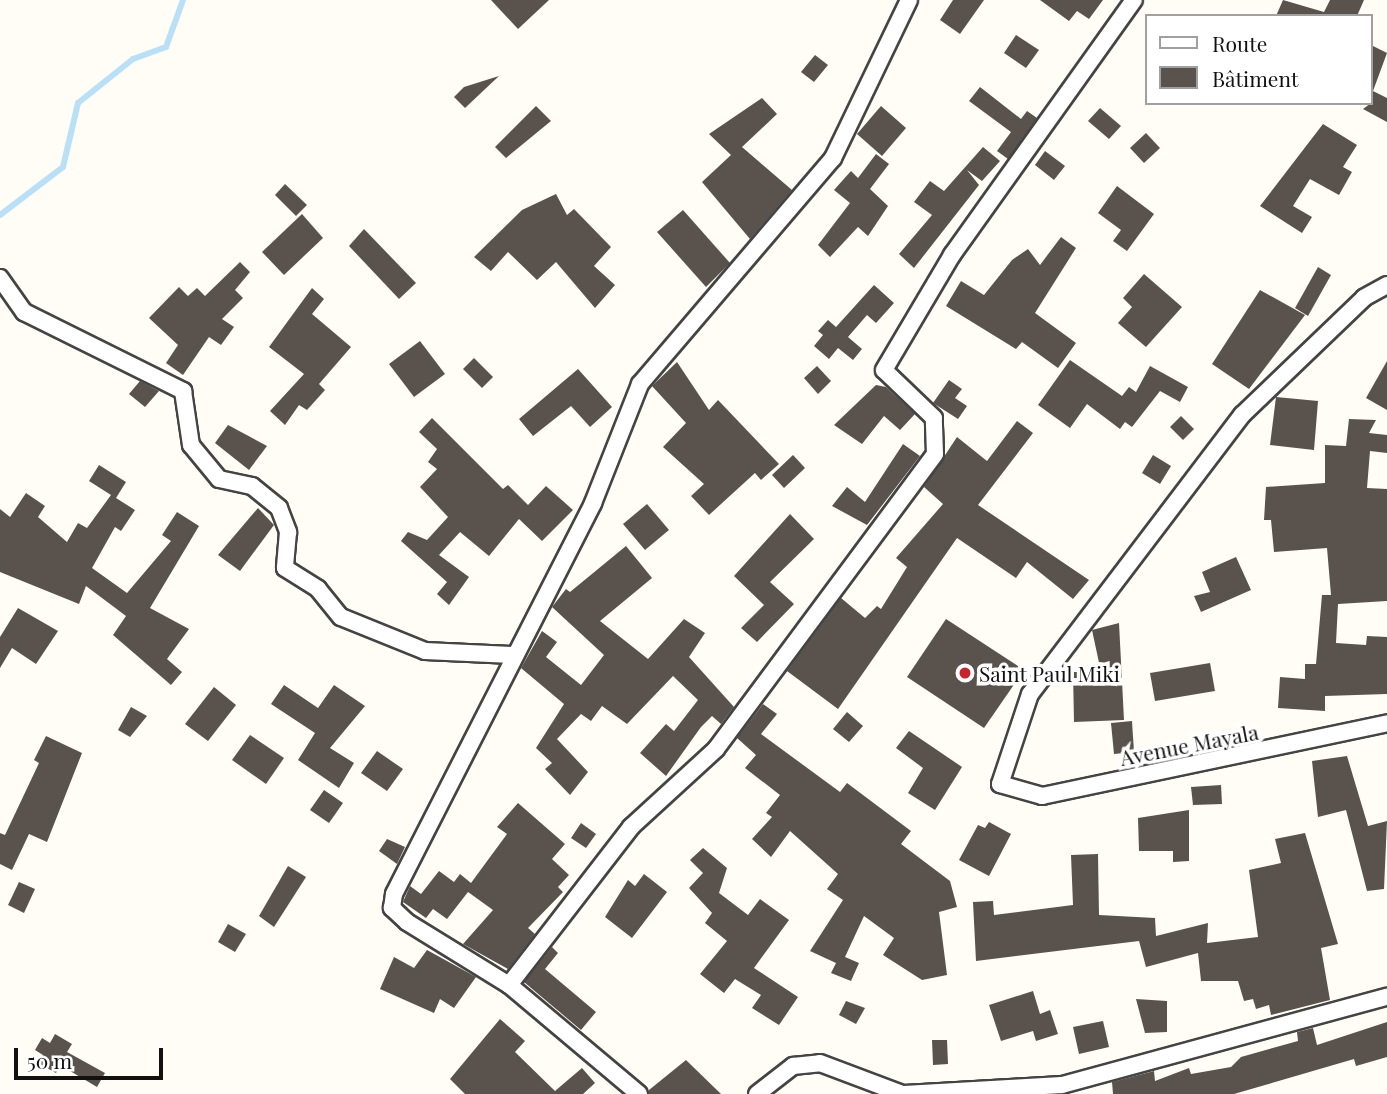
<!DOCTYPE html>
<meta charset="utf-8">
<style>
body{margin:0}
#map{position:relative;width:1387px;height:1094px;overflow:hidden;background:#fffdf5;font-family:"Playfair Display",serif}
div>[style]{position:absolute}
.stream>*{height:6px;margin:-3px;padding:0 3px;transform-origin:3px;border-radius:3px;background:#b9e0f7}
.building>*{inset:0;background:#5a524d}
.roads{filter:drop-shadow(2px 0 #444) drop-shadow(-2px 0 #444) drop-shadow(0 2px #444) drop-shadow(0 -2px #444)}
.minor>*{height:16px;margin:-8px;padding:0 8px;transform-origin:8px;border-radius:8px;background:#fff}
.dots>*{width:19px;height:19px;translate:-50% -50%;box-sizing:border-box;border:4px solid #fff;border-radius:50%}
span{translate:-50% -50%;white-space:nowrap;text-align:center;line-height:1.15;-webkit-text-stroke:7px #fff;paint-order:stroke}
.poi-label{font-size:21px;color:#111}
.left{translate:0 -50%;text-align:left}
.street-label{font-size:21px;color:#111}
.legend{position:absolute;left:1145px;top:14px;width:228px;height:91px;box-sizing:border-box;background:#fff;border:2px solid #a0a0a0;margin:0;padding:9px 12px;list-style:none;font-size:21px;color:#111}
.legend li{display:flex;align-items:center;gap:14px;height:35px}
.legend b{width:35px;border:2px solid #a0a0a0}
.scale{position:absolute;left:14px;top:1048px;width:149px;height:32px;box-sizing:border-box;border:4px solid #111;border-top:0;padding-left:9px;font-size:21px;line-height:24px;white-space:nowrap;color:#111;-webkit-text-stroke:5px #fff;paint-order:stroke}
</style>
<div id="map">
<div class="stream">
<i style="left:0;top:215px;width:79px;rotate:-37.3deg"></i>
<i style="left:63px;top:167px;width:66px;rotate:-76.8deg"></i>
<i style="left:78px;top:103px;width:70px;rotate:-38.7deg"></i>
<i style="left:133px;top:59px;width:35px;rotate:-20deg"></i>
<i style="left:166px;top:47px;width:50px;rotate:-70.1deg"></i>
</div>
<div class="building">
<i style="clip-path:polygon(491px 0,549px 0,518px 29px)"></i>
<i style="clip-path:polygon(953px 0,984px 0,960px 34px,940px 20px)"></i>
<i style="clip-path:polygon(1040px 0,1103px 0,1089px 19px,1077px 11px,1069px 21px)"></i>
<i style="clip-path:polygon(1283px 0,1324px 12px,1330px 0,1364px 0,1357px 16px,1276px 16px)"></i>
<i style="clip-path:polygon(1016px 35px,1039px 50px,1026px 68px,1004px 53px)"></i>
<i style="clip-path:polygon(1371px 45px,1387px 53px,1373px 91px,1387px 98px,1387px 122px,1363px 109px,1371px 103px)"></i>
<i style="clip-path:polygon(815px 55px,828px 65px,814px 82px,801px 72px)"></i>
<i style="clip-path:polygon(499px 76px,465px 108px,454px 97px,464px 87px)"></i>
<i style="clip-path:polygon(980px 87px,1021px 119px,1027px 111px,1037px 118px,1008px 159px,997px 151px,1011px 132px,969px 101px)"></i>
<i style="clip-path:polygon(762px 98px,777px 114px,742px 147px,792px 190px,750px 239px,702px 182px,731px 155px,709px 134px)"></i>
<i style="clip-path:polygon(536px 106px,551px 121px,506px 158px,495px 147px)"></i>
<i style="clip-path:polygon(881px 106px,906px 128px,882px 156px,857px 134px)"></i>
<i style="clip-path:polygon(1100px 108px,1121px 126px,1109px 139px,1088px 121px)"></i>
<i style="clip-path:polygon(1323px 124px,1357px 145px,1343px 167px,1352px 172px,1339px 195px,1310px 179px,1293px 206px,1312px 217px,1302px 233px,1260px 206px)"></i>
<i style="clip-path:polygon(1146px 133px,1160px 148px,1144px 163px,1130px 148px)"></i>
<i style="clip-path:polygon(983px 147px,1000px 161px,982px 181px,967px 170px,979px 185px,914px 268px,899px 254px,932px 215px,914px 202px,930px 181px,944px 191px)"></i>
<i style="clip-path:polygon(1045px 151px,1065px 166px,1054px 180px,1035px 165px)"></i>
<i style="clip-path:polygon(876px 154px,889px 164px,870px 189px,888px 206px,868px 236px,858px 227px,830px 257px,818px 245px,850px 203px,834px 190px,851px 171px,858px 178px)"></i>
<i style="clip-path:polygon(285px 184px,307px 205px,296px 216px,275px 195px)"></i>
<i style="clip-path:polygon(1117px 186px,1154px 214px,1127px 251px,1113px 241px,1121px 230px,1098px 213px)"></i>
<i style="clip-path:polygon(556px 194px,567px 215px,574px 209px,611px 247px,594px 266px,615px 285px,595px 308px,556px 262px,537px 280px,508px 252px,491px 271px,474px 257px,522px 210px)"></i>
<i style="clip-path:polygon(683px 210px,730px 263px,706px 287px,657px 232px)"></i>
<i style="clip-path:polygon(302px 214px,323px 238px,284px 275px,262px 252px)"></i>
<i style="clip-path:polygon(364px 229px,416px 283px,399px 299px,349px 246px)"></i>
<i style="clip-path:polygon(1061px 237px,1076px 248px,1035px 313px,1076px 343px,1058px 368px,1022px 342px,1016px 349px,946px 306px,961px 281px,984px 295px,1012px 260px,1028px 249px,1040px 265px)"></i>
<i style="clip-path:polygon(240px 262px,250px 272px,235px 290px,243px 298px,222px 319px,234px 327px,221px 345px,209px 337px,183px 375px,166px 363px,178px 345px,149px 318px,179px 287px,188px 296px,197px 288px,205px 296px)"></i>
<i style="clip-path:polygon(1318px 267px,1331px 275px,1308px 316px,1295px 308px)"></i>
<i style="clip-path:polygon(1144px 274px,1182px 307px,1146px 347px,1118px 323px,1132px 307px,1123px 298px)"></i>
<i style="clip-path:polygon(874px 285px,894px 303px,876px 323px,867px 315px,848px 337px,862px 349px,853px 360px,838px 348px,829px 359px,814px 346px,823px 335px,818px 331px,828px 320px,836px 327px)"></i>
<i style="clip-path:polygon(312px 288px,324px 299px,312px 314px,351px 347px,319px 384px,325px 390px,307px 410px,299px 405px,285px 425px,270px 411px,304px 374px,269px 347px)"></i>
<i style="clip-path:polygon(1260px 290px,1305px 315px,1249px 389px,1212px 364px)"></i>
<i style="clip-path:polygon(420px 341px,445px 374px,414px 397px,389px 364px)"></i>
<i style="clip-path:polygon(474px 358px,493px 377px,482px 388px,463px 369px)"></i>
<i style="clip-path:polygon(1070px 360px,1122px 396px,1129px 387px,1136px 392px,1150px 366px,1188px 387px,1180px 402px,1160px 391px,1132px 427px,1125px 422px,1120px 429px,1087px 404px,1070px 428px,1038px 405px)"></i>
<i style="clip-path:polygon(1387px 361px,1387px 410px,1366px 398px)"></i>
<i style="clip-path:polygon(677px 362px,709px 410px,718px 400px,779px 464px,761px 480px,755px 473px,709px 515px,691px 496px,704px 484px,663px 447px,686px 423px,652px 386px)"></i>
<i style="clip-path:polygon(817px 366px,831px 381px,818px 394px,804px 378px)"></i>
<i style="clip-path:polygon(578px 369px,612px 407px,590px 427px,571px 406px,533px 436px,519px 419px)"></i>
<i style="clip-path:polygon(949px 380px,962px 389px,955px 398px,967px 406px,958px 419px,933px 403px)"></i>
<i style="clip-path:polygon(140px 381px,159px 391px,145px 407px,129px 394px)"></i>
<i style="clip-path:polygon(876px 385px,886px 387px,915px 414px,900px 430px,884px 416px,862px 444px,834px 425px)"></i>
<i style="clip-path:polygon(1276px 397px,1318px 401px,1314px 450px,1270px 445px)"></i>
<i style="clip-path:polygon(1181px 416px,1194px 429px,1183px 440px,1170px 427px)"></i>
<i style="clip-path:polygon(432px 418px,503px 489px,508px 485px,528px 505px,546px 486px,573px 510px,542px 541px,519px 519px,489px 556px,460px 532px,439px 555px,469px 577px,449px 605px,437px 594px,447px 582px,401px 541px,408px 532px,427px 540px,448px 517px,420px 487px,437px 469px,428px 462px,437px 449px,419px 432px)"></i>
<i style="clip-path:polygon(1349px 419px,1376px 420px,1369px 433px,1387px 435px,1387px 453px,1370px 451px,1367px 488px,1387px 489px,1387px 601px,1338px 604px,1336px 643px,1366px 645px,1367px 636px,1387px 637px,1387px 694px,1325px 696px,1325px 711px,1278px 708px,1280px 677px,1305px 679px,1305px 664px,1316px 664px,1322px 595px,1331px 595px,1327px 548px,1274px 552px,1271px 520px,1264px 520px,1266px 487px,1325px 483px,1325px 445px,1346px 446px)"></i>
<i style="clip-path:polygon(1017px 421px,1033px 433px,978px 505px,1089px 580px,1073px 599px,1027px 562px,1016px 578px,957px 538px,838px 709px,787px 671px,841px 598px,865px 618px,877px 606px,881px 609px,907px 567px,896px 558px,943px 504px,924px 487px,957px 437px,987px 461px)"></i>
<i style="clip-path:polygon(228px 425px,267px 446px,249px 470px,215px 443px)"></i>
<i style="clip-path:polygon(903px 444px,920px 456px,867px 525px,832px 506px,847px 487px,865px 502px)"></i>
<i style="clip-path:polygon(793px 455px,805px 468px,784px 488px,772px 475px)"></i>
<i style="clip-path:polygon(1153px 455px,1171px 466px,1160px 484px,1142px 473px)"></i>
<i style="clip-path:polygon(99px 465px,126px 482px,116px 498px,135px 510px,121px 531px,115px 527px,92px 568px,127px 593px,171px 541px,162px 535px,177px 512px,199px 526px,150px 608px,189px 629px,167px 659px,182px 672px,171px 685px,113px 635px,126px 616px,86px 586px,79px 604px,0 572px,0 509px,10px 517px,26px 493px,45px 506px,38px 517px,67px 542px,78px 523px,87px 528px,111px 495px,89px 481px)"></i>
<i style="clip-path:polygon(647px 504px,669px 530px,645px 550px,623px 524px)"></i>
<i style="clip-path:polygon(258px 508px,274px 525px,240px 571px,218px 555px)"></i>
<i style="clip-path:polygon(790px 514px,814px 539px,770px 582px,794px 604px,757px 642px,741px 628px,764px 605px,734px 576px)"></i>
<i style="clip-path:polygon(626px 546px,652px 578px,600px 621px,648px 659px,684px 619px,705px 633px,689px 657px,734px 707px,721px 724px,712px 716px,701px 727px,666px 776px,640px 753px,666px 724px,674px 731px,698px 700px,673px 676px,627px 724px,602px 706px,591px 721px,581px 714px,557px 739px,588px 772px,570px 795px,545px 769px,552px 763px,536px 748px,564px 704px,521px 668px,542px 631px,557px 642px,546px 657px,581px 685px,604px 655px,552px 607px,566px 589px,570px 592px)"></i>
<i style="clip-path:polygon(1236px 557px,1251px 590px,1201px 612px,1194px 596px,1210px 592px,1202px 572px)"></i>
<i style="clip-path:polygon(18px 608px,58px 631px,36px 664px,12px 648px,0 668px,0 637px)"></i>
<i style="clip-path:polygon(946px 619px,1024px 670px,984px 728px,907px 677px)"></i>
<i style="clip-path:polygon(1119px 623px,1124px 720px,1074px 722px,1073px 672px,1101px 672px,1092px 630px)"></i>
<i style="clip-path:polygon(1210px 663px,1215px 691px,1155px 701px,1150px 673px)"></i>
<i style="clip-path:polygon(284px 685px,318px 708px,334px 685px,365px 706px,330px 748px,354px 763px,339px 788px,298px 760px,315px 733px,271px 704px)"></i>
<i style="clip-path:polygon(214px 687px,236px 705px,208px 741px,185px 724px)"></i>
<i style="clip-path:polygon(763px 704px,777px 714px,761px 734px,840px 792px,847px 783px,911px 831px,901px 844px,950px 881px,957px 907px,939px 912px,947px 975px,922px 980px,883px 955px,894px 938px,864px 916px,845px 957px,859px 963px,851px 981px,831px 973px,836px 963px,810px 951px,843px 900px,827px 889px,838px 874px,790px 831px,771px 857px,752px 839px,772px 817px,766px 813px,780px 795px,745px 768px,756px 755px,737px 738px)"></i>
<i style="clip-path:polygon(131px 707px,147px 716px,130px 737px,118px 730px)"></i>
<i style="clip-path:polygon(847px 712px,863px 726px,849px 742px,833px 729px)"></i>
<i style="clip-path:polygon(1132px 721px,1134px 752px,1114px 754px,1111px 723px)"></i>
<i style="clip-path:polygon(909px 731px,962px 767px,935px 810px,908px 793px,923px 768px,896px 748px)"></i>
<i style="clip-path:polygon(250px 735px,284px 758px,266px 784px,232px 760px)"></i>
<i style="clip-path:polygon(46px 736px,82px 753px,47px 842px,29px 834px,12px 870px,0 864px,0 833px,5px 835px,39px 763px,34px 760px)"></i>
<i style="clip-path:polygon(377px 751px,403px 769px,387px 791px,361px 773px)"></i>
<i style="clip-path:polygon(1347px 756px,1368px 826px,1387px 821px,1384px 889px,1367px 891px,1346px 810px,1318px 817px,1312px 761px)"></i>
<i style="clip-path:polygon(1221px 785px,1222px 804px,1193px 805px,1191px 787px)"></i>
<i style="clip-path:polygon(324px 790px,343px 803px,329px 823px,310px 810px)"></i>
<i style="clip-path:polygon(518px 803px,565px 844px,552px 859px,569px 875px,558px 887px,563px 892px,528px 928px,535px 934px,508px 969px,463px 944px,493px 910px,468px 892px,447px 919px,433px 909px,426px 918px,403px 902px,410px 886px,421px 894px,439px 871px,454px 882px,460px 874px,471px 883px,507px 834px,497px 827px)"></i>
<i style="clip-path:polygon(1189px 810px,1189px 861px,1173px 862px,1173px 851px,1139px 851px,1138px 818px)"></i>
<i style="clip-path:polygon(989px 822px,1011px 834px,989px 876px,959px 860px,978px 825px,985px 828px)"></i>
<i style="clip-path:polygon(581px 823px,596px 834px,586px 848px,571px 838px)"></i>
<i style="clip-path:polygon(1305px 833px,1338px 944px,1321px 948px,1330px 1000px,1271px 1015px,1269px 1005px,1256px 1009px,1253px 999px,1244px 1001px,1238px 981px,1201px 981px,1198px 953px,1146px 967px,1139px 941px,976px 961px,973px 902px,993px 901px,994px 915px,1073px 905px,1071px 855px,1098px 854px,1099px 915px,1155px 918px,1156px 936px,1208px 923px,1207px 943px,1258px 937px,1249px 870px,1281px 863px,1275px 839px)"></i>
<i style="clip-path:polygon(387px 839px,405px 847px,397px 864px,379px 851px)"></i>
<i style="clip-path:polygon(703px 848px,727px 868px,719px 893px,748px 915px,760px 899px,789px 920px,754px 968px,798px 997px,779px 1025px,752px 1008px,761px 995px,735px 979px,724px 993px,700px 974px,727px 941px,705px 923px,712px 913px,689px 888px,703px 873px,690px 860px)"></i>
<i style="clip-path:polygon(288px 866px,306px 877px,274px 927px,259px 916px)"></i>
<i style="clip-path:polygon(644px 874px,667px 892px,632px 938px,605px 917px,628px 880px,635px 886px)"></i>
<i style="clip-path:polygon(19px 882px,35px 889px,24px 913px,8px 905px)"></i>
<i style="clip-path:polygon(228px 924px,246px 934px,235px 952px,218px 942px)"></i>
<i style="clip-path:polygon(552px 947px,558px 953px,545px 969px,596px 1012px,581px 1030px,524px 982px)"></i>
<i style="clip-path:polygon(427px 950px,476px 977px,454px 1008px,440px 999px,434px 1013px,380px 989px,394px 957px,414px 968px)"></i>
<i style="clip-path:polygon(1033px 991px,1040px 1014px,1050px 1010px,1058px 1034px,1036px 1041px,1033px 1031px,1001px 1041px,989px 1005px)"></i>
<i style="clip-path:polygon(1136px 999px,1167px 1001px,1167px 1032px,1145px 1033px)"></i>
<i style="clip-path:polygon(846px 1001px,865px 1008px,856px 1024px,839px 1015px)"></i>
<i style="clip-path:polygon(500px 1019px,525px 1041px,515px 1052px,555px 1091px,582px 1068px,595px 1083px,583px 1094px,465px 1094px,450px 1079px)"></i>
<i style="clip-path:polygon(1103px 1021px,1109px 1047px,1079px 1054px,1073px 1027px)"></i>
<i style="clip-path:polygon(1387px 1022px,1387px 1057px,1356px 1066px,1354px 1059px,1234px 1094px,1113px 1094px,1112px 1082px,1154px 1071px,1155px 1081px,1189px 1068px,1191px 1074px,1231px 1067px,1241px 1057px,1298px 1041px,1297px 1032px,1313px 1028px,1317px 1045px)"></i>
<i style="clip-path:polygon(55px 1034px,72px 1044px,67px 1052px,105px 1073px,97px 1087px,60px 1065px,56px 1073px,38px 1063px,43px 1055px,35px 1050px,42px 1038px,50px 1043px)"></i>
<i style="clip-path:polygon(932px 1040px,947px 1040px,948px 1064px,933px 1065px)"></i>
<i style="clip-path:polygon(686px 1060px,721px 1094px,649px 1094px,649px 1090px)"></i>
</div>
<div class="roads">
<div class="minor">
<i style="left:0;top:278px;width:42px;rotate:54.8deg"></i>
<i style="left:24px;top:312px;width:178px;rotate:26.4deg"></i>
<i style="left:183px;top:391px;width:55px;rotate:81.6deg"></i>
<i style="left:191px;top:445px;width:44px;rotate:50.5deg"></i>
<i style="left:219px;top:479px;width:34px;rotate:12deg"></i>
<i style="left:252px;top:486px;width:35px;rotate:39deg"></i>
<i style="left:279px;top:508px;width:26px;rotate:69deg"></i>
<i style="left:288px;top:532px;width:36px;rotate:95deg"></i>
<i style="left:285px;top:568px;width:39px;rotate:32deg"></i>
<i style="left:318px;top:589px;width:36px;rotate:51deg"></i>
<i style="left:341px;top:617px;width:91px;rotate:22deg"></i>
<i style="left:425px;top:651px;width:87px;rotate:2.6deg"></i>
<i style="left:1387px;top:285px;width:26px;rotate:151deg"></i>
<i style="left:1364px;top:298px;width:169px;rotate:136.2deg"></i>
<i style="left:1242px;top:415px;width:350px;rotate:127.2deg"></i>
<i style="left:1030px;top:694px;width:95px;rotate:108.4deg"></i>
<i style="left:1000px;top:784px;width:44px;rotate:15.9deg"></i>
<i style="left:1042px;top:796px;width:353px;rotate:-11.9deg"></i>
<i style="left:509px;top:985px;width:200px;rotate:-52.3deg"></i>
<i style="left:631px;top:827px;width:115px;rotate:-42.5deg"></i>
<i style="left:716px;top:749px;width:367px;rotate:-53.4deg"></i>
<i style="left:935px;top:454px;width:36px;rotate:-92deg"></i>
<i style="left:934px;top:418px;width:69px;rotate:-136.2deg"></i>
<i style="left:884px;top:370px;width:134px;rotate:-59.4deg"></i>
<i style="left:952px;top:255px;width:313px;rotate:-54.5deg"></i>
<i style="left:639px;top:1094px;width:170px;rotate:-140deg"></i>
<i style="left:509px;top:985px;width:120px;rotate:-148.3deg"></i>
<i style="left:407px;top:922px;width:21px;rotate:-137deg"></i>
<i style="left:392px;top:908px;width:14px;rotate:-82deg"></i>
<i style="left:394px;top:894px;width:439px;rotate:-63deg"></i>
<i style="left:593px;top:503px;width:128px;rotate:-68.4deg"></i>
<i style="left:640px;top:384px;width:297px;rotate:-49.5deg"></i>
<i style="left:833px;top:158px;width:175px;rotate:-64.3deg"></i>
<i style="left:757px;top:1094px;width:46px;rotate:-37.9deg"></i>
<i style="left:793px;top:1066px;width:27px;rotate:-6deg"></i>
<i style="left:820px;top:1063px;width:88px;rotate:20.7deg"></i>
<i style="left:904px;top:1094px;width:158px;rotate:-3.3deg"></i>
<i style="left:1062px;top:1085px;width:337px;rotate:-15.2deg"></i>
</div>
</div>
<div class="dots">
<i style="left:965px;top:673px;background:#c4262e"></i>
</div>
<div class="poi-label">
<span class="left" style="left:979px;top:673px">Saint Paul Miki</span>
</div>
<div class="street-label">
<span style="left:1189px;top:744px;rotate:-11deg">Avenue Mayala</span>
</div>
<ul class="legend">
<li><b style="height:9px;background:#fff"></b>Route</li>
<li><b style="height:19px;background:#5a524d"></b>Bâtiment</li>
</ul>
<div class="scale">50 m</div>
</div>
